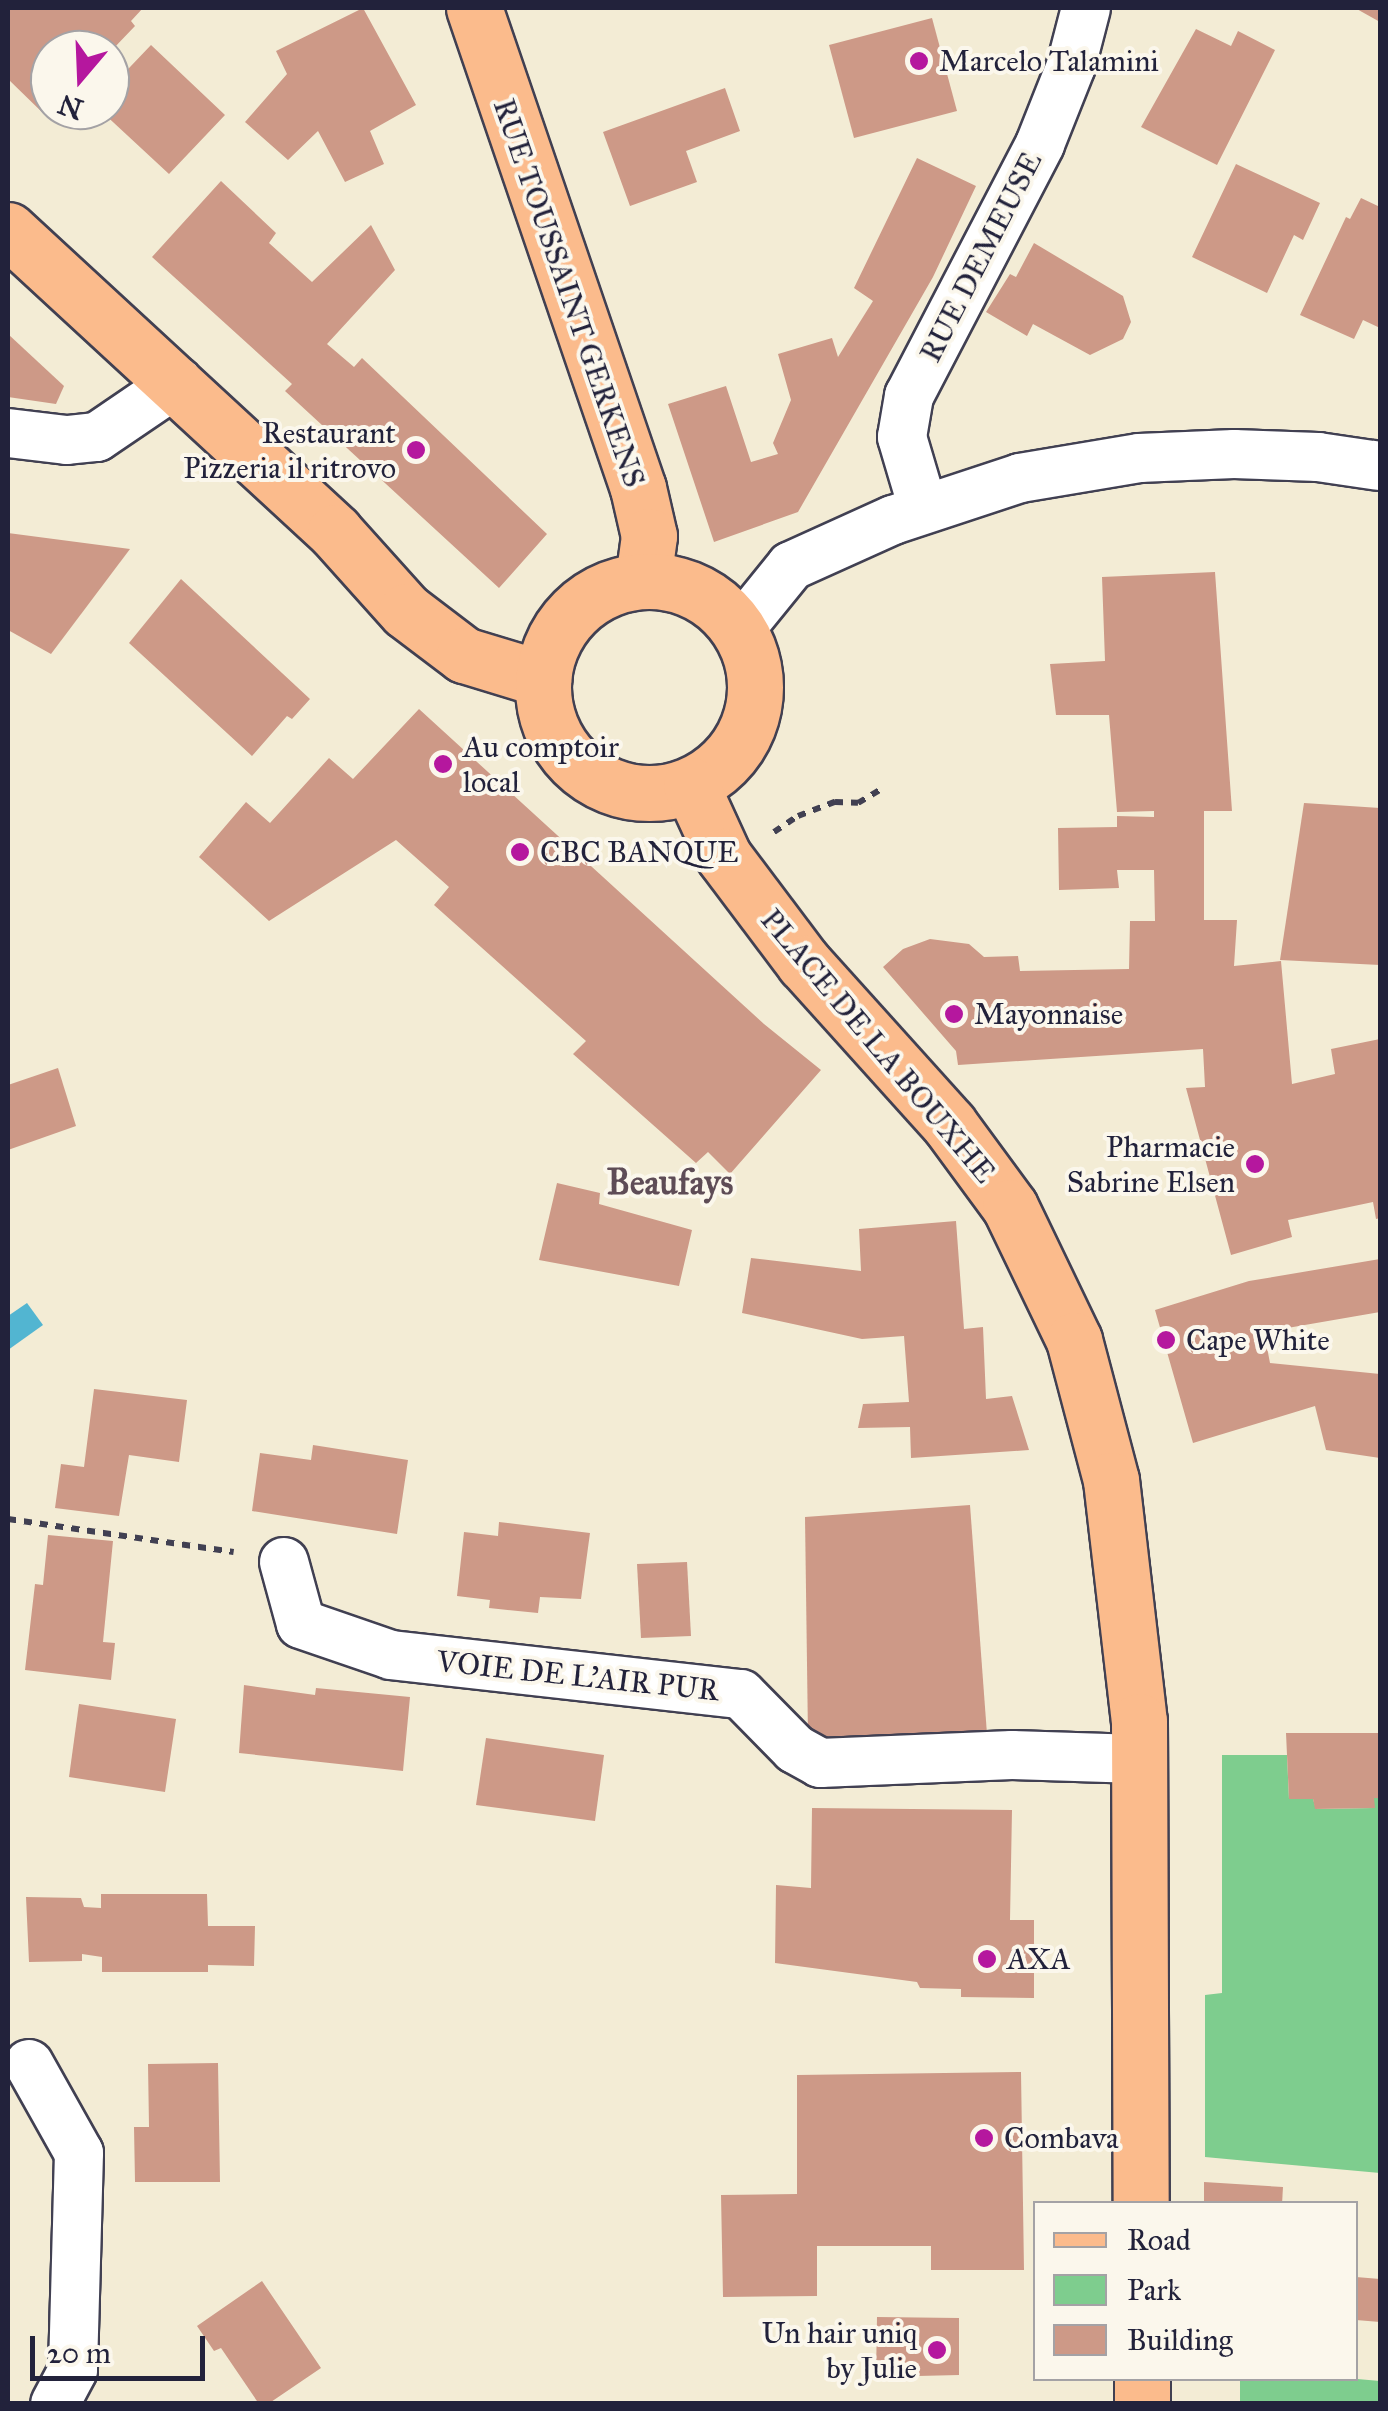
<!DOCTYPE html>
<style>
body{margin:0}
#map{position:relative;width:1388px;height:2411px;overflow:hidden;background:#f3ecd5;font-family:"IM FELL Great Primer",serif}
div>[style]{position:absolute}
.green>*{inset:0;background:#7ecd8e}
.water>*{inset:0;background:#52b5d1}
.building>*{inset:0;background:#cd9987}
.path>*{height:6px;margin-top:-3px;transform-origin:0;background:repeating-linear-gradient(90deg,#414052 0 8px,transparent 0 16px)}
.roads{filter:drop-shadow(2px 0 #414052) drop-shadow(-2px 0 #414052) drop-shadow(0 2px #414052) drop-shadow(0 -2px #414052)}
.street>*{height:48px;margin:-24px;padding:0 24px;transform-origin:24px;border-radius:24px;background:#fff}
.primary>*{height:55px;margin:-27.5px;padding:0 27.5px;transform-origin:27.5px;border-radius:27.5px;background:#fbbb8c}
.primary>.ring{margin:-27.5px;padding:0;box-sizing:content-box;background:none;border:55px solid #fbbb8c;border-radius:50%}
.dots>*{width:28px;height:28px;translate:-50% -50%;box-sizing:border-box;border:5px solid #fbf7ec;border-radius:50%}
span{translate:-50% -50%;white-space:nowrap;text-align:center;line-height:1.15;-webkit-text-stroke:8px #fbf7ec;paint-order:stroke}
.poi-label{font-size:30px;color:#22223b}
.left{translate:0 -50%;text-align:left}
.right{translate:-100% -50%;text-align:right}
.street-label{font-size:30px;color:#22223b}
.quarter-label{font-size:35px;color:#5e4c56;font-weight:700}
.frame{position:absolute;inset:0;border:10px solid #22223b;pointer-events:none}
.legend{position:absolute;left:1033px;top:2201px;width:325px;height:180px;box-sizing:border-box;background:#fbf7ec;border:2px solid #a4a2a5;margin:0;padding:12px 18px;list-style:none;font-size:30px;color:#22223b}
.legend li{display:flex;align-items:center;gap:20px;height:50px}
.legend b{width:50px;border:2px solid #a4a2a5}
.north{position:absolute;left:30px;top:30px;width:100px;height:100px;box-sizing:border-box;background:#fbf7ec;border:2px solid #a4a2a5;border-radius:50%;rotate:199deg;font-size:28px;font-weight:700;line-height:40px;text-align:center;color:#22223b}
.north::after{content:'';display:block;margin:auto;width:35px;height:45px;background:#b5179e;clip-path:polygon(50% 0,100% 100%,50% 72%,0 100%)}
.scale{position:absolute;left:30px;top:2336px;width:175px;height:45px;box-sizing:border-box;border:5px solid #22223b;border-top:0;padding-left:12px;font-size:30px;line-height:35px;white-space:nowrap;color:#22223b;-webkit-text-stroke:8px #fbf7ec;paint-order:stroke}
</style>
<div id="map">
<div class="green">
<i style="clip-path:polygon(1222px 1755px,1287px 1755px,1289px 1799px,1313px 1799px,1316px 1809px,1374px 1808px,1374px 1798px,1380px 1798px,1380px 2173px,1205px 2157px,1205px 1995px,1222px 1993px)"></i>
<i style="clip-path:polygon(1346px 2378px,1380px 2381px,1380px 2403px,1240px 2403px,1240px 2379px)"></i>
</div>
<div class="water">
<i style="clip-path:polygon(27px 1303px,43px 1325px,8px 1350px,8px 1316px)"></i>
</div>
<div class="building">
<i style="clip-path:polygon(8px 8px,143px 8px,131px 21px,135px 26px,112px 50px,50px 50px,50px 110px,55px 110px,48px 118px,8px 79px)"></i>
<i style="clip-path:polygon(363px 8px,416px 105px,370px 131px,384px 164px,345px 182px,318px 131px,288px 160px,245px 122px,287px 74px,276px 51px)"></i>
<i style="clip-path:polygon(1355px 8px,1380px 8px,1380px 22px)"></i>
<i style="clip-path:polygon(932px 18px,957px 111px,854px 138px,829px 45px)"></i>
<i style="clip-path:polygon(1196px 29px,1231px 46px,1238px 31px,1275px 50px,1217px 165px,1141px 127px)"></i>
<i style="clip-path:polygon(151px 45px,225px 115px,169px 174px,100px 110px,110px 110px,110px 88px)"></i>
<i style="clip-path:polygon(725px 88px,740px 131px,686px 151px,697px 182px,630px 206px,603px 132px)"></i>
<i style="clip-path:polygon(917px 158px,976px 186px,933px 277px,798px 512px,714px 542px,668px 404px,726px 386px,751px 462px,778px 454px,773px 443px,791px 400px,778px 354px,832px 338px,838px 357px,873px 301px,854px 288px)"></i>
<i style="clip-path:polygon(1236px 164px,1320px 203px,1303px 240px,1294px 235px,1267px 293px,1192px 257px)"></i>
<i style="clip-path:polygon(221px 181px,276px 233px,269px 243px,312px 282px,371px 225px,395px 270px,327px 344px,354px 367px,362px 358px,547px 534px,499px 588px,285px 391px,292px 384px,152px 257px)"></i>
<i style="clip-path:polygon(1361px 198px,1380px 207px,1380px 328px,1363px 320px,1354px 339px,1300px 315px,1346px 217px,1350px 219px)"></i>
<i style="clip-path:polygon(1034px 243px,1123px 296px,1131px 322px,1123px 339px,1090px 355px,1033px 324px,1027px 336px,986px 312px,1010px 274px,1016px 277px)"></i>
<i style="clip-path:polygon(8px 334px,64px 386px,56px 404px,8px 397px)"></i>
<i style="clip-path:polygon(8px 533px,130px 549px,51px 654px,8px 630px)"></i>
<i style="clip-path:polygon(1215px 572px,1232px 811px,1204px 811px,1204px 920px,1237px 920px,1234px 966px,1281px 961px,1292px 1084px,1335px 1074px,1331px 1049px,1380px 1039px,1380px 1218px,1376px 1219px,1373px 1202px,1288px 1220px,1292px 1237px,1231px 1255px,1186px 1088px,1205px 1087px,1203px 1049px,958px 1065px,956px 1051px,883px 967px,903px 949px,930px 939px,969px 944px,984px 957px,1018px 956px,1020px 971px,1129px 969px,1130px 921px,1155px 921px,1154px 870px,1117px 870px,1119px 888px,1059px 890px,1058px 828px,1117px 827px,1117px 816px,1154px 817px,1154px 811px,1117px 812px,1109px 715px,1056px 715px,1050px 664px,1105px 661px,1102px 577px)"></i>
<i style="clip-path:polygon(181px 579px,310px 699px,292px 719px,287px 716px,252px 756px,129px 643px)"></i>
<i style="clip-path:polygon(419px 709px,764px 1024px,821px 1070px,730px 1174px,708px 1152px,696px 1163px,573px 1054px,586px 1041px,434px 905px,449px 887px,396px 840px,269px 921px,199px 857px,246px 802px,270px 823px,329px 758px,353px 779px)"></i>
<i style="clip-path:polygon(1304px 803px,1380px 808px,1380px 965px,1280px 960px)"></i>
<i style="clip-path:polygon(58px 1068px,76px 1126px,8px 1150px,8px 1085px)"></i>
<i style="clip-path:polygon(557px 1183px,600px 1193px,599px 1204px,692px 1230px,679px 1286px,539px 1260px)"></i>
<i style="clip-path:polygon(956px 1221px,964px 1329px,983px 1327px,986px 1399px,1012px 1396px,1029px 1450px,911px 1458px,910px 1427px,858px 1428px,863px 1404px,909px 1402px,904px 1336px,862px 1339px,742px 1313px,751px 1258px,861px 1271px,859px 1229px)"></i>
<i style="clip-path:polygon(1380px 1259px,1380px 1312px,1264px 1332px,1270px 1363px,1380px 1374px,1380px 1458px,1326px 1450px,1315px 1406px,1193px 1443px,1155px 1310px,1249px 1281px)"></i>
<i style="clip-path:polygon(94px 1389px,187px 1400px,179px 1462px,129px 1455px,119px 1516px,55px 1508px,61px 1464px,84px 1467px)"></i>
<i style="clip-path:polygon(313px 1445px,408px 1460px,397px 1534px,252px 1511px,260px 1453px,311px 1460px)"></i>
<i style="clip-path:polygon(970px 1505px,987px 1734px,808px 1737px,805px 1517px)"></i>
<i style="clip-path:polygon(499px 1522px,590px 1533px,581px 1599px,540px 1597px,538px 1613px,489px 1608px,490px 1600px,457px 1596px,464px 1532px,498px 1536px)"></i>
<i style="clip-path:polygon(48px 1535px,113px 1541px,103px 1642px,115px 1643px,111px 1680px,25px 1670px,35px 1584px,43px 1585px)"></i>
<i style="clip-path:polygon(687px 1562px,691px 1636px,641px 1638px,637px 1564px)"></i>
<i style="clip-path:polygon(244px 1685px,315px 1695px,316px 1688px,410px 1697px,403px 1771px,239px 1753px)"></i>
<i style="clip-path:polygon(79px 1704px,176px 1719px,165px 1792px,69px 1777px)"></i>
<i style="clip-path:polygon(1286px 1733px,1380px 1733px,1380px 1798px,1374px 1798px,1375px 1808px,1315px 1809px,1313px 1799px,1289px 1799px)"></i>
<i style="clip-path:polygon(486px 1738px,604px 1755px,595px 1821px,476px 1805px)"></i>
<i style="clip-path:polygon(812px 1808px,1012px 1810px,1010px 1920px,1034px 1920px,1034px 1998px,961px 1997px,961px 1989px,920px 1988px,917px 1982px,775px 1963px,776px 1885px,811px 1888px)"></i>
<i style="clip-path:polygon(101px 1894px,207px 1894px,208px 1926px,255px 1926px,254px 1966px,208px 1965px,208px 1972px,102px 1972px,102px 1957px,82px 1954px,82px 1961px,29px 1962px,26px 1897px,81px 1898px,84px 1907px,101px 1908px)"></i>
<i style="clip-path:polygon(218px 2063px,220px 2182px,135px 2182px,134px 2127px,149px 2127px,148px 2064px)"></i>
<i style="clip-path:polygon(1021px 2072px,1024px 2270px,931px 2270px,931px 2246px,817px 2246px,817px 2296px,723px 2297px,721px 2195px,797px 2194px,797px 2075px)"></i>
<i style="clip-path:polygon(1204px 2182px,1283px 2187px,1282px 2204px,1204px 2204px)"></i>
<i style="clip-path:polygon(1356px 2277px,1380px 2279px,1380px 2322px,1356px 2320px)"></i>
<i style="clip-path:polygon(262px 2281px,321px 2368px,268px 2404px,259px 2404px,221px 2348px,214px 2351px,197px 2326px)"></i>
<i style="clip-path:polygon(877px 2317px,959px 2318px,959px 2375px,876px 2377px)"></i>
</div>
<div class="path">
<i style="left:774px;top:832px;width:29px;rotate:-34deg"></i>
<i style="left:798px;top:816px;width:40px;rotate:-21deg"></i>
<i style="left:835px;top:802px;width:23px;rotate:2deg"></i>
<i style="left:858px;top:803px;width:26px;rotate:-31deg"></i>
<i style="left:8px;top:1519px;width:228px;rotate:8.3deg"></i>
</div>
<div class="roads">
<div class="street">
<i style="left:8px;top:433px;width:59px;rotate:6.8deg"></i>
<i style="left:67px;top:440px;width:30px;rotate:-6deg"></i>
<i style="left:97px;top:437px;width:98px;rotate:-34.2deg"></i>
<i style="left:923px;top:508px;width:74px;rotate:-106.5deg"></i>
<i style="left:902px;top:437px;width:42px;rotate:-80.3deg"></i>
<i style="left:909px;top:396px;width:284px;rotate:-62.5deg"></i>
<i style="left:1040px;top:144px;width:84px;rotate:-68.3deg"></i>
<i style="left:1071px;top:66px;width:60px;rotate:-75.5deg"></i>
<i style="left:740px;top:629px;width:81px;rotate:-51deg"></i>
<i style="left:791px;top:566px;width:112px;rotate:-24.3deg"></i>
<i style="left:893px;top:520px;width:134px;rotate:-18.3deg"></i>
<i style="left:1020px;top:478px;width:121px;rotate:-9.5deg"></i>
<i style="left:1139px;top:458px;width:95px;rotate:-2.4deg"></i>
<i style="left:1234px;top:454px;width:84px;rotate:2deg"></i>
<i style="left:1318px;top:457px;width:63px;rotate:8.3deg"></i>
<i style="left:284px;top:1562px;width:64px;rotate:74.7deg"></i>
<i style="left:301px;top:1624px;width:95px;rotate:19deg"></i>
<i style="left:391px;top:1655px;width:352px;rotate:6.4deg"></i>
<i style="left:741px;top:1694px;width:77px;rotate:45.5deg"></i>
<i style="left:795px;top:1749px;width:29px;rotate:29deg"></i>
<i style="left:820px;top:1763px;width:192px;rotate:-2.4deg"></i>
<i style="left:1012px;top:1755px;width:127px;rotate:1.8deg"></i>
<i style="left:29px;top:2064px;width:102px;rotate:60.7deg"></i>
<i style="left:79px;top:2153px;width:217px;rotate:91.6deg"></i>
<i style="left:73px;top:2370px;width:38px;rotate:118deg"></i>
</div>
<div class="primary">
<i style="left:474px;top:8px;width:507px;rotate:71.14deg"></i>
<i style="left:638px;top:488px;width:49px;rotate:77.1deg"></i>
<i style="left:649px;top:536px;width:44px;rotate:97.8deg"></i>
<i style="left:8px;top:230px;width:445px;rotate:42.7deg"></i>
<i style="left:335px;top:532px;width:106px;rotate:48.1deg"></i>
<i style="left:406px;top:611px;width:73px;rotate:37.2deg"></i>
<i style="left:464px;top:655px;width:83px;rotate:16.9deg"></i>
<i class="ring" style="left:543px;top:581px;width:157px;height:157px"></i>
<i style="left:691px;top:785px;width:79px;rotate:65.4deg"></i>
<i style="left:724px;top:857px;width:133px;rotate:53deg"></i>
<i style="left:804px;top:963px;width:217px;rotate:48deg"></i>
<i style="left:949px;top:1124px;width:103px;rotate:53.7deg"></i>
<i style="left:1010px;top:1207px;width:148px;rotate:64.3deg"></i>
<i style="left:1074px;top:1340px;width:145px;rotate:75.2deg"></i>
<i style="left:1111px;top:1480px;width:243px;rotate:83.4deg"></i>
<i style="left:1139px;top:1721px;width:483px;rotate:89.8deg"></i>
<i style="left:1142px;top:2378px;width:26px;rotate:90deg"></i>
</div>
</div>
<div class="dots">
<i style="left:919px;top:61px;background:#b5179e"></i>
<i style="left:416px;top:450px;background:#b5179e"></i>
<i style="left:443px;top:764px;background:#b5179e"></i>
<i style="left:520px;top:852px;background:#b5179e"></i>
<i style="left:954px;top:1014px;background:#b5179e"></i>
<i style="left:1255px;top:1164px;background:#b5179e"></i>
<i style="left:1166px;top:1340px;background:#b5179e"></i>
<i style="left:987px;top:1959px;background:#b5179e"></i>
<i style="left:984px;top:2138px;background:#b5179e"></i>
<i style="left:937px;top:2350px;background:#b5179e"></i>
</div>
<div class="poi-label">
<span class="left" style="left:939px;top:61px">Marcelo Talamini</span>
<span class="right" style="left:396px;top:450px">Restaurant<br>Pizzeria il ritrovo</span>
<span class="left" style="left:463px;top:764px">Au comptoir<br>local</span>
<span class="left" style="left:540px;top:852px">CBC BANQUE</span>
<span class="left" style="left:974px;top:1014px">Mayonnaise</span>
<span class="right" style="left:1235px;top:1164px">Pharmacie<br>Sabrine Elsen</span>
<span class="left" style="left:1186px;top:1340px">Cape White</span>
<span class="left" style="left:1007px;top:1959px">AXA</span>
<span class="left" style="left:1004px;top:2138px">Combava</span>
<span class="right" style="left:917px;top:2350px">Un hair uniq<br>by Julie</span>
</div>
<div class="street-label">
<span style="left:981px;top:257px;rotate:-63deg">RUE DEMEUSE</span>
<span style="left:569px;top:293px;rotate:71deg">RUE TOUSSAINT GERKENS</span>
<span style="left:878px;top:1046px;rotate:50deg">PLACE DE LA BOUXHE</span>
<span style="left:578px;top:1676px;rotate:6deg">VOIE DE L'AIR PUR</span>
</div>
<div class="quarter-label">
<span style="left:670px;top:1183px">Beaufays</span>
</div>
<div class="frame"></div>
<ul class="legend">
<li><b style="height:12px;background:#fbbb8c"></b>Road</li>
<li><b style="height:28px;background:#7ecd8e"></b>Park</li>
<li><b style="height:28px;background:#cd9987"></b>Building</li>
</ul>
<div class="north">N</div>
<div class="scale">20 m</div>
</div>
